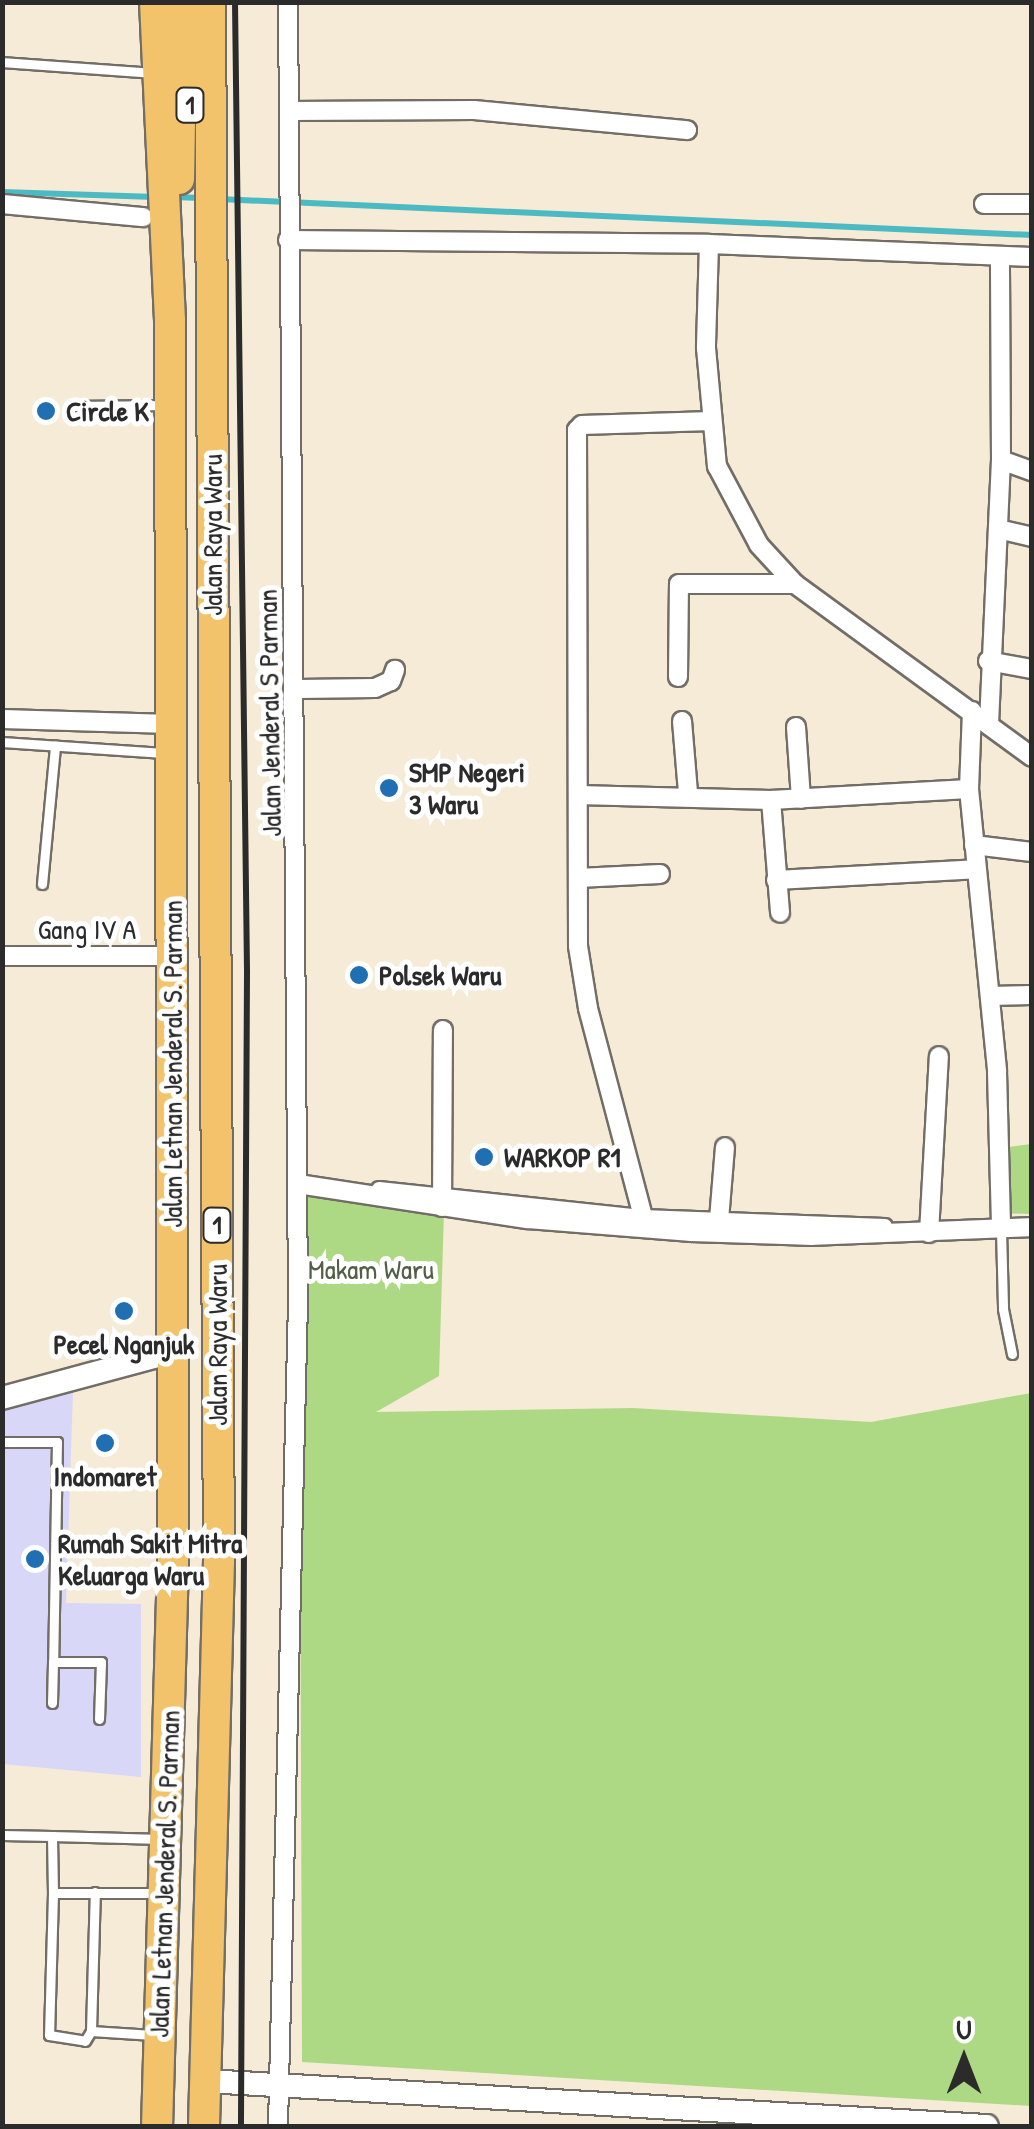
<!DOCTYPE html>
<style>
body{margin:0}
#map{position:relative;width:1034px;height:2129px;overflow:hidden;background:#f5ebd6;font-family:"Patrick Hand",sans-serif}
div>[style]{position:absolute}
.built>*{inset:0;background:#d8d7f8}
.green>*{inset:0;background:#add884}
.stream>*{height:6px;margin:-3px;padding:0 3px;transform-origin:3px;border-radius:3px;background:#4cbac2}
.roads{filter:drop-shadow(2px 0 #726e67) drop-shadow(-2px 0 #726e67) drop-shadow(0 2px #726e67) drop-shadow(0 -2px #726e67)}
.service>*{height:9px;margin:-4.5px;padding:0 4.5px;transform-origin:4.5px;border-radius:4.5px;background:#fff}
.pedestrian>*{height:14px;margin:-7px;padding:0 7px;transform-origin:7px;border-radius:7px;background:#fff}
.minor>*{height:18px;margin:-9px;padding:0 9px;transform-origin:9px;border-radius:9px;background:#fff}
.tertiary>*{height:22px;margin:-11px;padding:0 11px;transform-origin:11px;border-radius:11px;background:#fff}
.trunk>*{height:30px;margin:-15px;padding:0 15px;transform-origin:15px;border-radius:15px;background:#f2c36a}
.rail>*{height:6px;margin:-3px;padding:0 3px;transform-origin:3px;border-radius:3px;background:#2b2b2b}
.dots>*{width:28px;height:28px;translate:-50% -50%;box-sizing:border-box;border:5px solid #fff;border-radius:50%}
span{translate:-50% -50%;white-space:nowrap;text-align:center;line-height:1.15;-webkit-text-stroke:10px #fff;paint-order:stroke}
.shield-label span{padding:2px 8px;background:#fff;border:2px solid;border-radius:8px;-webkit-text-stroke-width:0}
.shield-label{font-size:25px;color:#2b2b2b;font-weight:700}
.poi-label{font-size:28px;color:#2b2b2b;font-weight:700}
.left{translate:0 -50%;text-align:left}
.street-label{font-size:28px;color:#2b2b2b}
.park-label{font-size:28px;color:#525f46}
.frame{position:absolute;inset:0;border:5px solid #2b2b2b;pointer-events:none}
.north{position:absolute;left:914px;top:2009px;width:100px;height:100px;-webkit-text-stroke:8px #fff;paint-order:stroke;rotate:0deg;font-size:28px;font-weight:700;line-height:40px;text-align:center;color:#2b2b2b}
.north::after{content:'';display:block;margin:auto;width:35px;height:45px;background:#2b2b2b;clip-path:polygon(50% 0,100% 100%,50% 72%,0 100%)}
</style>
<div id="map">
<div class="built">
<i style="clip-path:polygon(73px 1392px,66px 1603px,141px 1604px,141px 1777px,3px 1764px,2px 1408px)"></i>
</div>
<div class="green">
<i style="clip-path:polygon(1031px 1144px,1031px 1214px,996px 1213px,994px 1149px)"></i>
<i style="clip-path:polygon(299px 1185px,444px 1211px,439px 1376px,376px 1412px,633px 1408px,871px 1422px,1031px 1393px,1031px 2106px,302px 2062px)"></i>
</div>
<div class="stream">
<i style="left:2px;top:192px;width:154px;rotate:1.9deg"></i>
<i style="left:174px;top:197px;width:27px;rotate:2deg"></i>
<i style="left:219px;top:199px;width:814px;rotate:2.54deg"></i>
</div>
<div class="roads">
<div class="service">
<i style="left:2px;top:62px;width:152px;rotate:4.1deg"></i>
<i style="left:75px;top:406px;width:92px;rotate:-0.6deg"></i>
<i style="left:2px;top:742px;width:162px;rotate:3.9deg"></i>
<i style="left:42px;top:884px;width:139px;rotate:-84.6deg"></i>
<i style="left:1001px;top:1230px;width:79px;rotate:88.5deg"></i>
<i style="left:1003px;top:1309px;width:46px;rotate:78.7deg"></i>
<i style="left:2px;top:1442px;width:55px"></i>
<i style="left:57px;top:1442px;width:220px;rotate:91deg"></i>
<i style="left:53px;top:1662px;width:48px"></i>
<i style="left:101px;top:1662px;width:57px;rotate:92deg"></i>
<i style="left:52px;top:1703px;width:41px;rotate:-88.6deg"></i>
<i style="left:2px;top:1835px;width:50px;rotate:1.1deg"></i>
<i style="left:52px;top:1836px;width:57px;rotate:89deg"></i>
<i style="left:53px;top:1893px;width:106px"></i>
<i style="left:52px;top:1836px;width:110px;rotate:1.6deg"></i>
<i style="left:53px;top:1893px;width:142px;rotate:91.6deg"></i>
<i style="left:49px;top:2035px;width:36px;rotate:9deg"></i>
<i style="left:85px;top:2041px;width:12px;rotate:-59deg"></i>
<i style="left:91px;top:2031px;width:139px;rotate:-88.4deg"></i>
<i style="left:91px;top:2031px;width:62px;rotate:3.7deg"></i>
</div>
<div class="pedestrian">
<i style="left:379px;top:1189px;width:264px;rotate:6.1deg"></i>
<i style="left:642px;top:1217px;width:243px;rotate:2.1deg"></i>
</div>
<div class="minor">
<i style="left:289px;top:111px;width:185px;rotate:-0.3deg"></i>
<i style="left:474px;top:110px;width:214px;rotate:5.4deg"></i>
<i style="left:2px;top:204px;width:142px;rotate:5.3deg"></i>
<i style="left:984px;top:204px;width:48px"></i>
<i style="left:288px;top:240px;width:421px;rotate:0.5deg"></i>
<i style="left:709px;top:244px;width:323px;rotate:2.3deg"></i>
<i style="left:709px;top:244px;width:104px;rotate:91.7deg"></i>
<i style="left:706px;top:348px;width:119px;rotate:84.7deg"></i>
<i style="left:717px;top:466px;width:89px;rotate:62deg"></i>
<i style="left:759px;top:545px;width:53px;rotate:47.3deg"></i>
<i style="left:795px;top:584px;width:293px;rotate:36.1deg"></i>
<i style="left:1001px;top:460px;width:33px;rotate:20deg"></i>
<i style="left:998px;top:529px;width:35px;rotate:13deg"></i>
<i style="left:988px;top:661px;width:45px;rotate:10.3deg"></i>
<i style="left:678px;top:677px;width:93px;rotate:-89.4deg"></i>
<i style="left:679px;top:584px;width:116px"></i>
<i style="left:298px;top:689px;width:77px;rotate:-0.7deg"></i>
<i style="left:375px;top:688px;width:17px;rotate:-24deg"></i>
<i style="left:391px;top:681px;width:12px;rotate:-70deg"></i>
<i style="left:972px;top:711px;width:78px;rotate:92.2deg"></i>
<i style="left:969px;top:789px;width:284px;rotate:84.3deg"></i>
<i style="left:997px;top:1072px;width:155px;rotate:88.5deg"></i>
<i style="left:2px;top:719px;width:169px;rotate:1.7deg"></i>
<i style="left:682px;top:721px;width:72px;rotate:85.2deg"></i>
<i style="left:989px;top:724px;width:264px;rotate:-87.4deg"></i>
<i style="left:1001px;top:460px;width:204px;rotate:-90.3deg"></i>
<i style="left:796px;top:727px;width:72px;rotate:86deg"></i>
<i style="left:578px;top:795px;width:193px;rotate:1.5deg"></i>
<i style="left:771px;top:800px;width:198px;rotate:-3.2deg"></i>
<i style="left:771px;top:800px;width:113px;rotate:85.4deg"></i>
<i style="left:974px;top:845px;width:58px;rotate:6.9deg"></i>
<i style="left:578px;top:878px;width:82px;rotate:-2.8deg"></i>
<i style="left:776px;top:880px;width:200px;rotate:-3.1deg"></i>
<i style="left:2px;top:956px;width:170px"></i>
<i style="left:990px;top:996px;width:42px;rotate:-1.4deg"></i>
<i style="left:298px;top:1184px;width:233px;rotate:8.7deg"></i>
<i style="left:528px;top:1219px;width:164px;rotate:4.6deg"></i>
<i style="left:691px;top:1232px;width:121px;rotate:1.9deg"></i>
<i style="left:812px;top:1236px;width:220px;rotate:-2.3deg"></i>
<i style="left:442px;top:1207px;width:177px;rotate:-89.7deg"></i>
<i style="left:646px;top:1228px;width:228px;rotate:-104.8deg"></i>
<i style="left:588px;top:1008px;width:63px;rotate:-99.2deg"></i>
<i style="left:578px;top:946px;width:516px;rotate:-90.11deg"></i>
<i style="left:577px;top:430px;width:7px;rotate:-45deg"></i>
<i style="left:582px;top:425px;width:129px;rotate:-1.8deg"></i>
<i style="left:718px;top:1232px;width:85px;rotate:-85.3deg"></i>
<i style="left:929px;top:1233px;width:177px;rotate:-86.8deg"></i>
<i style="left:278px;top:2126px;width:825px;rotate:-88.61deg"></i>
<i style="left:298px;top:1301px;width:1299px;rotate:-90.44deg"></i>
</div>
<div class="tertiary">
<i style="left:2px;top:1398px;width:177px;rotate:-15.1deg"></i>
<i style="left:206px;top:2081px;width:782px;rotate:3.3deg"></i>
</div>
<div class="trunk">
<i style="left:155px;top:2px;width:319px;rotate:87.3deg"></i>
<i style="left:170px;top:321px;width:1241px;rotate:89.86deg"></i>
<i style="left:173px;top:1562px;width:564px;rotate:91.62deg"></i>
<i style="left:179px;top:179px;width:177px;rotate:-89deg"></i>
<i style="left:204px;top:2126px;width:564px;rotate:-88.48deg"></i>
<i style="left:219px;top:1562px;width:1560px;rotate:-90.33deg"></i>
</div>
</div>
<div class="rail">
<i style="left:235px;top:2px;width:971px;rotate:89.29deg"></i>
<i style="left:247px;top:973px;width:1153px;rotate:90.3deg"></i>
</div>
<div class="dots">
<i style="left:46px;top:411px;background:#1f6fb2"></i>
<i style="left:389px;top:788px;background:#1f6fb2"></i>
<i style="left:359px;top:975px;background:#1f6fb2"></i>
<i style="left:484px;top:1157px;background:#1f6fb2"></i>
<i style="left:124px;top:1311px;background:#1f6fb2"></i>
<i style="left:105px;top:1443px;background:#1f6fb2"></i>
<i style="left:35px;top:1559px;background:#1f6fb2"></i>
</div>
<div class="shield-label">
<span style="left:190px;top:105px">1</span>
<span style="left:217px;top:1225px">1</span>
</div>
<div class="poi-label">
<span class="left" style="left:66px;top:411px">Circle K</span>
<span class="left" style="left:409px;top:788px">SMP Negeri<br>3 Waru</span>
<span class="left" style="left:379px;top:975px">Polsek Waru</span>
<span class="left" style="left:504px;top:1157px">WARKOP R1</span>
<span style="left:124px;top:1344px">Pecel Nganjuk</span>
<span style="left:105px;top:1476px">Indomaret</span>
<span class="left" style="left:58px;top:1559px">Rumah Sakit Mitra<br>Keluarga Waru</span>
</div>
<div class="street-label">
<span style="left:212px;top:535px;rotate:-90deg">Jalan Raya Waru</span>
<span style="left:269px;top:713px;rotate:-91deg">Jalan Jenderal S Parman</span>
<span style="left:87px;top:929px">Gang IV A</span>
<span style="left:172px;top:1064px;rotate:-90deg">Jalan Letnan Jenderal S. Parman</span>
<span style="left:217px;top:1345px;rotate:-90deg">Jalan Raya Waru</span>
<span style="left:164px;top:1874px;rotate:-88deg">Jalan Letnan Jenderal S. Parman</span>
</div>
<div class="park-label">
<span style="left:371px;top:1269px">Makam Waru</span>
</div>
<div class="frame"></div>
<div class="north">U</div>
</div>
